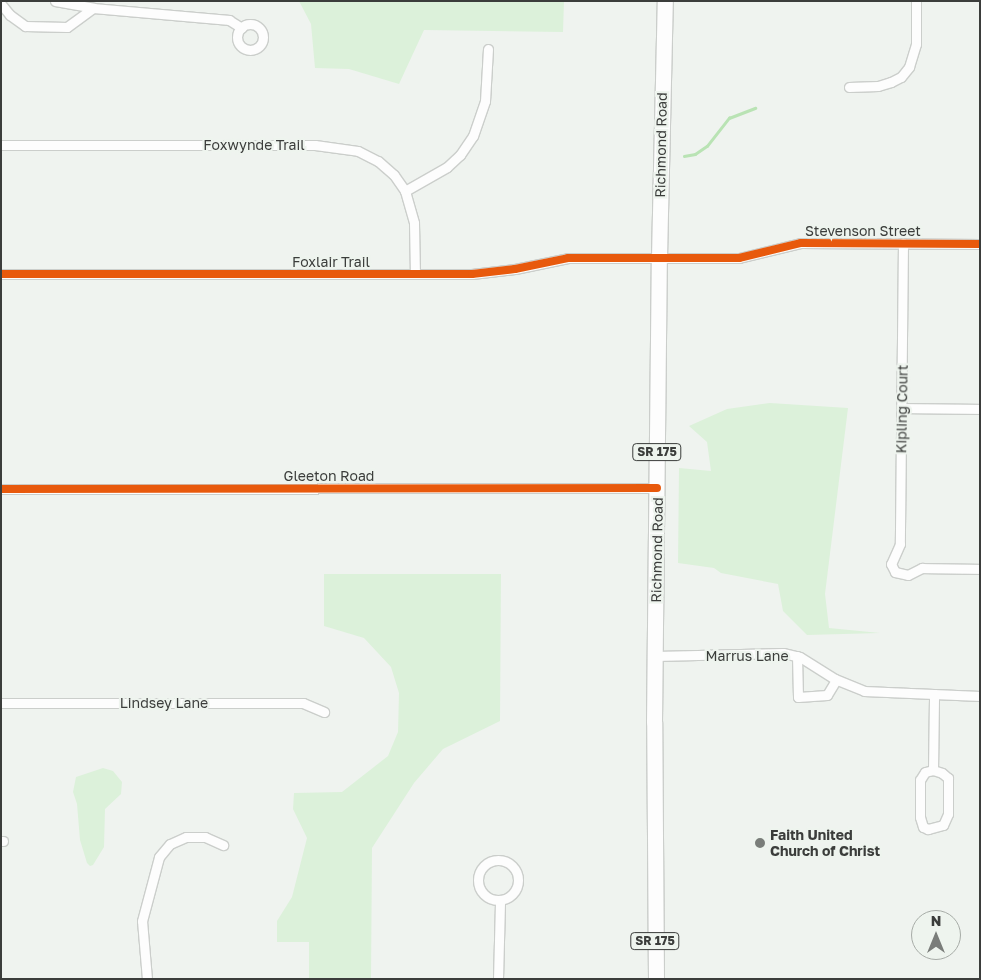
<!DOCTYPE html>
<style>
body{margin:0}
#map{position:relative;width:981px;height:980px;overflow:hidden;background:#eff3ef;font-family:"Golos Text",sans-serif}
div>[style]{position:absolute}
.green>*{inset:0;background:#dcf1da}
.stream>*{height:2.5px;margin:-1.25px;padding:0 1.25px;transform-origin:1.25px;border-radius:1.25px;background:#b9e3b4}
.roads{filter:drop-shadow(1px 0 #cbcecb) drop-shadow(-1px 0 #cbcecb) drop-shadow(0 1px #cbcecb) drop-shadow(0 -1px #cbcecb)}
.street>*{height:9px;margin:-4.5px;padding:0 4.5px;transform-origin:4.5px;border-radius:4.5px;background:#fdfdfd}
.street>.ring{margin:-4.5px;padding:0;box-sizing:content-box;background:none;border:9px solid #fdfdfd;border-radius:50%}
.primary>*{height:15px;margin:-7.5px;padding:0 7.5px;transform-origin:7.5px;border-radius:7.5px;background:#fdfdfd}
.cycleway>*{height:8px;margin:-4px;padding:0 4px;transform-origin:4px;border-radius:4px;background:#e8590c}
.dots>*{width:14px;height:14px;translate:-50% -50%;box-sizing:border-box;border:2px solid #eef4ee;border-radius:50%}
span{translate:-50% -50%;white-space:nowrap;text-align:center;line-height:1.15;-webkit-text-stroke:4.5px #eef4ee;paint-order:stroke}
.shield-label span{padding:1px 4px;background:#eef4ee;border:1px solid;border-radius:4px;-webkit-text-stroke-width:0}
.shield-label{font-size:12px;color:#3b3d3b;font-weight:700}
.street-label{font-size:14px;color:#3b3d3b}
.poi-label{font-size:14px;color:#3b3d3b;font-weight:700}
.left{translate:0 -50%;text-align:left}
.frame{position:absolute;inset:0;border:2px solid #3b3d3b;pointer-events:none}
.north{position:absolute;left:911px;top:910px;width:50px;height:50px;box-sizing:border-box;background:#eef4ee;border:1px solid #a6aba6;border-radius:50%;rotate:0deg;font-size:14px;font-weight:700;line-height:20px;text-align:center;color:#3b3d3b}
.north::after{content:'';display:block;margin:auto;width:18px;height:22px;background:#7a7d7a;clip-path:polygon(50% 0,100% 100%,50% 72%,0 100%)}
</style>
<div id="map">
<div class="green">
<i style="clip-path:polygon(299px 1px,564px 1px,563px 32px,424px 30px,399px 84px,349px 69px,315px 68px,311px 24px)"></i>
<i style="clip-path:polygon(770px 403px,848px 408px,825px 594px,829px 628px,880px 633px,807px 635px,783px 611px,778px 584px,721px 573px,714px 568px,678px 563px,679px 468px,711px 471px,707px 442px,689px 426px,727px 409px)"></i>
<i style="clip-path:polygon(324px 574px,501px 574px,500px 721px,443px 749px,414px 783px,372px 848px,371px 979px,309px 979px,309px 942px,277px 942px,277px 921px,292px 897px,307px 838px,293px 809px,294px 793px,342px 792px,388px 756px,398px 732px,399px 693px,391px 667px,364px 638px,324px 626px)"></i>
<i style="clip-path:polygon(103px 768px,113px 771px,122px 782px,121px 794px,105px 809px,104px 847px,93px 865px,90px 866px,87px 863px,80px 840px,77px 804px,73px 792px,76px 777px)"></i>
</div>
<div class="stream">
<i style="left:684px;top:156px;width:11px;rotate:-10deg"></i>
<i style="left:695px;top:154px;width:14px;rotate:-34deg"></i>
<i style="left:707px;top:146px;width:36px;rotate:-52deg"></i>
<i style="left:729px;top:118px;width:28px;rotate:-21deg"></i>
</div>
<div class="roads">
<div class="street">
<i style="left:55px;top:1px;width:39px;rotate:10deg"></i>
<i style="left:93px;top:8px;width:137px;rotate:5deg"></i>
<i style="left:229px;top:20px;width:15px;rotate:32deg"></i>
<i style="left:1px;top:4px;width:14px;rotate:51deg"></i>
<i style="left:10px;top:15px;width:19px;rotate:36deg"></i>
<i style="left:25px;top:26px;width:42px;rotate:1.4deg"></i>
<i style="left:67px;top:27px;width:32px;rotate:-36deg"></i>
<i class="ring" style="left:237px;top:24px;width:17px;height:17px"></i>
<i style="left:849px;top:87px;width:29px;rotate:-2deg"></i>
<i style="left:878px;top:86px;width:14px;rotate:-17deg"></i>
<i style="left:891px;top:82px;width:11px;rotate:-27deg"></i>
<i style="left:901px;top:77px;width:13px;rotate:-51deg"></i>
<i style="left:909px;top:67px;width:24px;rotate:-73deg"></i>
<i style="left:916px;top:44px;width:43px;rotate:-90deg"></i>
<i style="left:1px;top:145px;width:314px"></i>
<i style="left:315px;top:145px;width:43px;rotate:7.9deg"></i>
<i style="left:358px;top:151px;width:22px;rotate:27deg"></i>
<i style="left:378px;top:161px;width:21px;rotate:41deg"></i>
<i style="left:394px;top:175px;width:19px;rotate:55deg"></i>
<i style="left:405px;top:191px;width:33px;rotate:74deg"></i>
<i style="left:414px;top:223px;width:51px;rotate:88.9deg"></i>
<i style="left:405px;top:191px;width:48px;rotate:-29.7deg"></i>
<i style="left:447px;top:167px;width:18px;rotate:-43deg"></i>
<i style="left:460px;top:155px;width:23px;rotate:-56deg"></i>
<i style="left:473px;top:136px;width:37px;rotate:-71deg"></i>
<i style="left:485px;top:101px;width:52px;rotate:-86.7deg"></i>
<i style="left:903px;top:243px;width:301px;rotate:90.6deg"></i>
<i style="left:900px;top:544px;width:22px;rotate:114deg"></i>
<i style="left:891px;top:564px;width:9px;rotate:63deg"></i>
<i style="left:895px;top:572px;width:13px;rotate:13deg"></i>
<i style="left:908px;top:575px;width:16px;rotate:-27deg"></i>
<i style="left:922px;top:568px;width:58px;rotate:1deg"></i>
<i style="left:1px;top:274px;width:471px"></i>
<i style="left:472px;top:274px;width:43px;rotate:-6.6deg"></i>
<i style="left:515px;top:269px;width:54px;rotate:-11.7deg"></i>
<i style="left:568px;top:258px;width:171px"></i>
<i style="left:739px;top:258px;width:64px;rotate:-13.6deg"></i>
<i style="left:801px;top:243px;width:179px;rotate:0.3deg"></i>
<i style="left:902px;top:408px;width:78px;rotate:0.7deg"></i>
<i style="left:1px;top:489px;width:656px;rotate:-0.09deg"></i>
<i style="left:655px;top:656px;width:128px;rotate:-1.3deg"></i>
<i style="left:783px;top:653px;width:17px;rotate:13deg"></i>
<i style="left:800px;top:657px;width:41px;rotate:32.2deg"></i>
<i style="left:835px;top:679px;width:31px;rotate:22deg"></i>
<i style="left:864px;top:691px;width:116px;rotate:2.5deg"></i>
<i style="left:797px;top:656px;width:41px;rotate:88.6deg"></i>
<i style="left:798px;top:697px;width:29px;rotate:-4deg"></i>
<i style="left:827px;top:695px;width:17px;rotate:-59deg"></i>
<i style="left:1px;top:703px;width:302px"></i>
<i style="left:303px;top:703px;width:23px;rotate:23deg"></i>
<i style="left:933px;top:770px;width:9px;rotate:18deg"></i>
<i style="left:942px;top:773px;width:8px;rotate:40deg"></i>
<i style="left:948px;top:778px;width:36px;rotate:90deg"></i>
<i style="left:948px;top:814px;width:12px;rotate:114deg"></i>
<i style="left:943px;top:825px;width:16px;rotate:165deg"></i>
<i style="left:928px;top:829px;width:5px;rotate:-158deg"></i>
<i style="left:923px;top:827px;width:10px;rotate:-107deg"></i>
<i style="left:920px;top:817px;width:37px;rotate:-90deg"></i>
<i style="left:920px;top:780px;width:9px;rotate:-58deg"></i>
<i style="left:925px;top:772px;width:8px;rotate:-14deg"></i>
<i style="left:933px;top:770px;width:76px;rotate:-89.2deg"></i>
<i style="left:1px;top:841px;width:2px"></i>
<i class="ring" style="left:478px;top:860px;width:31px;height:31px"></i>
<i style="left:147px;top:979px;width:58px;rotate:-94.9deg"></i>
<i style="left:142px;top:921px;width:66px;rotate:-75.1deg"></i>
<i style="left:159px;top:857px;width:17px;rotate:-50deg"></i>
<i style="left:170px;top:844px;width:17px;rotate:-24deg"></i>
<i style="left:186px;top:837px;width:19px"></i>
<i style="left:205px;top:837px;width:20px;rotate:24deg"></i>
<i style="left:498px;top:979px;width:79px;rotate:-88.5deg"></i>
</div>
<div class="primary">
<i style="left:656px;top:979px;width:257px;rotate:-90.4deg"></i>
<i style="left:654px;top:722px;width:465px;rotate:-89.4deg"></i>
<i style="left:659px;top:257px;width:256px;rotate:-88.7deg"></i>
</div>
</div>
<div class="cycleway">
<i style="left:1px;top:274px;width:471px"></i>
<i style="left:472px;top:274px;width:43px;rotate:-6.6deg"></i>
<i style="left:515px;top:269px;width:54px;rotate:-11.7deg"></i>
<i style="left:568px;top:258px;width:171px"></i>
<i style="left:739px;top:258px;width:64px;rotate:-13.6deg"></i>
<i style="left:801px;top:243px;width:179px;rotate:0.3deg"></i>
<i style="left:1px;top:489px;width:656px;rotate:-0.09deg"></i>
</div>
<div class="dots">
<i style="left:760px;top:843px;background:#7a7d7a"></i>
</div>
<div class="shield-label">
<span style="left:657px;top:452px">SR 175</span>
<span style="left:655px;top:941px">SR 175</span>
</div>
<div class="street-label">
<span style="left:254px;top:145px">Foxwynde Trail</span>
<span style="left:661px;top:145px;rotate:-89deg">Richmond Road</span>
<span style="left:863px;top:231px">Stevenson Street</span>
<span style="left:331px;top:262px">Foxlair Trail</span>
<span style="left:902px;top:409px;rotate:-89deg">Kipling Court</span>
<span style="left:329px;top:476px">Gleeton Road</span>
<span style="left:657px;top:550px;rotate:-89deg">Richmond Road</span>
<span style="left:747px;top:656px">Marrus Lane</span>
<span style="left:164px;top:703px">Lindsey Lane</span>
</div>
<div class="poi-label">
<span class="left" style="left:770px;top:843px">Faith United<br>Church of Christ</span>
</div>
<div class="frame"></div>
<div class="north">N</div>
</div>
